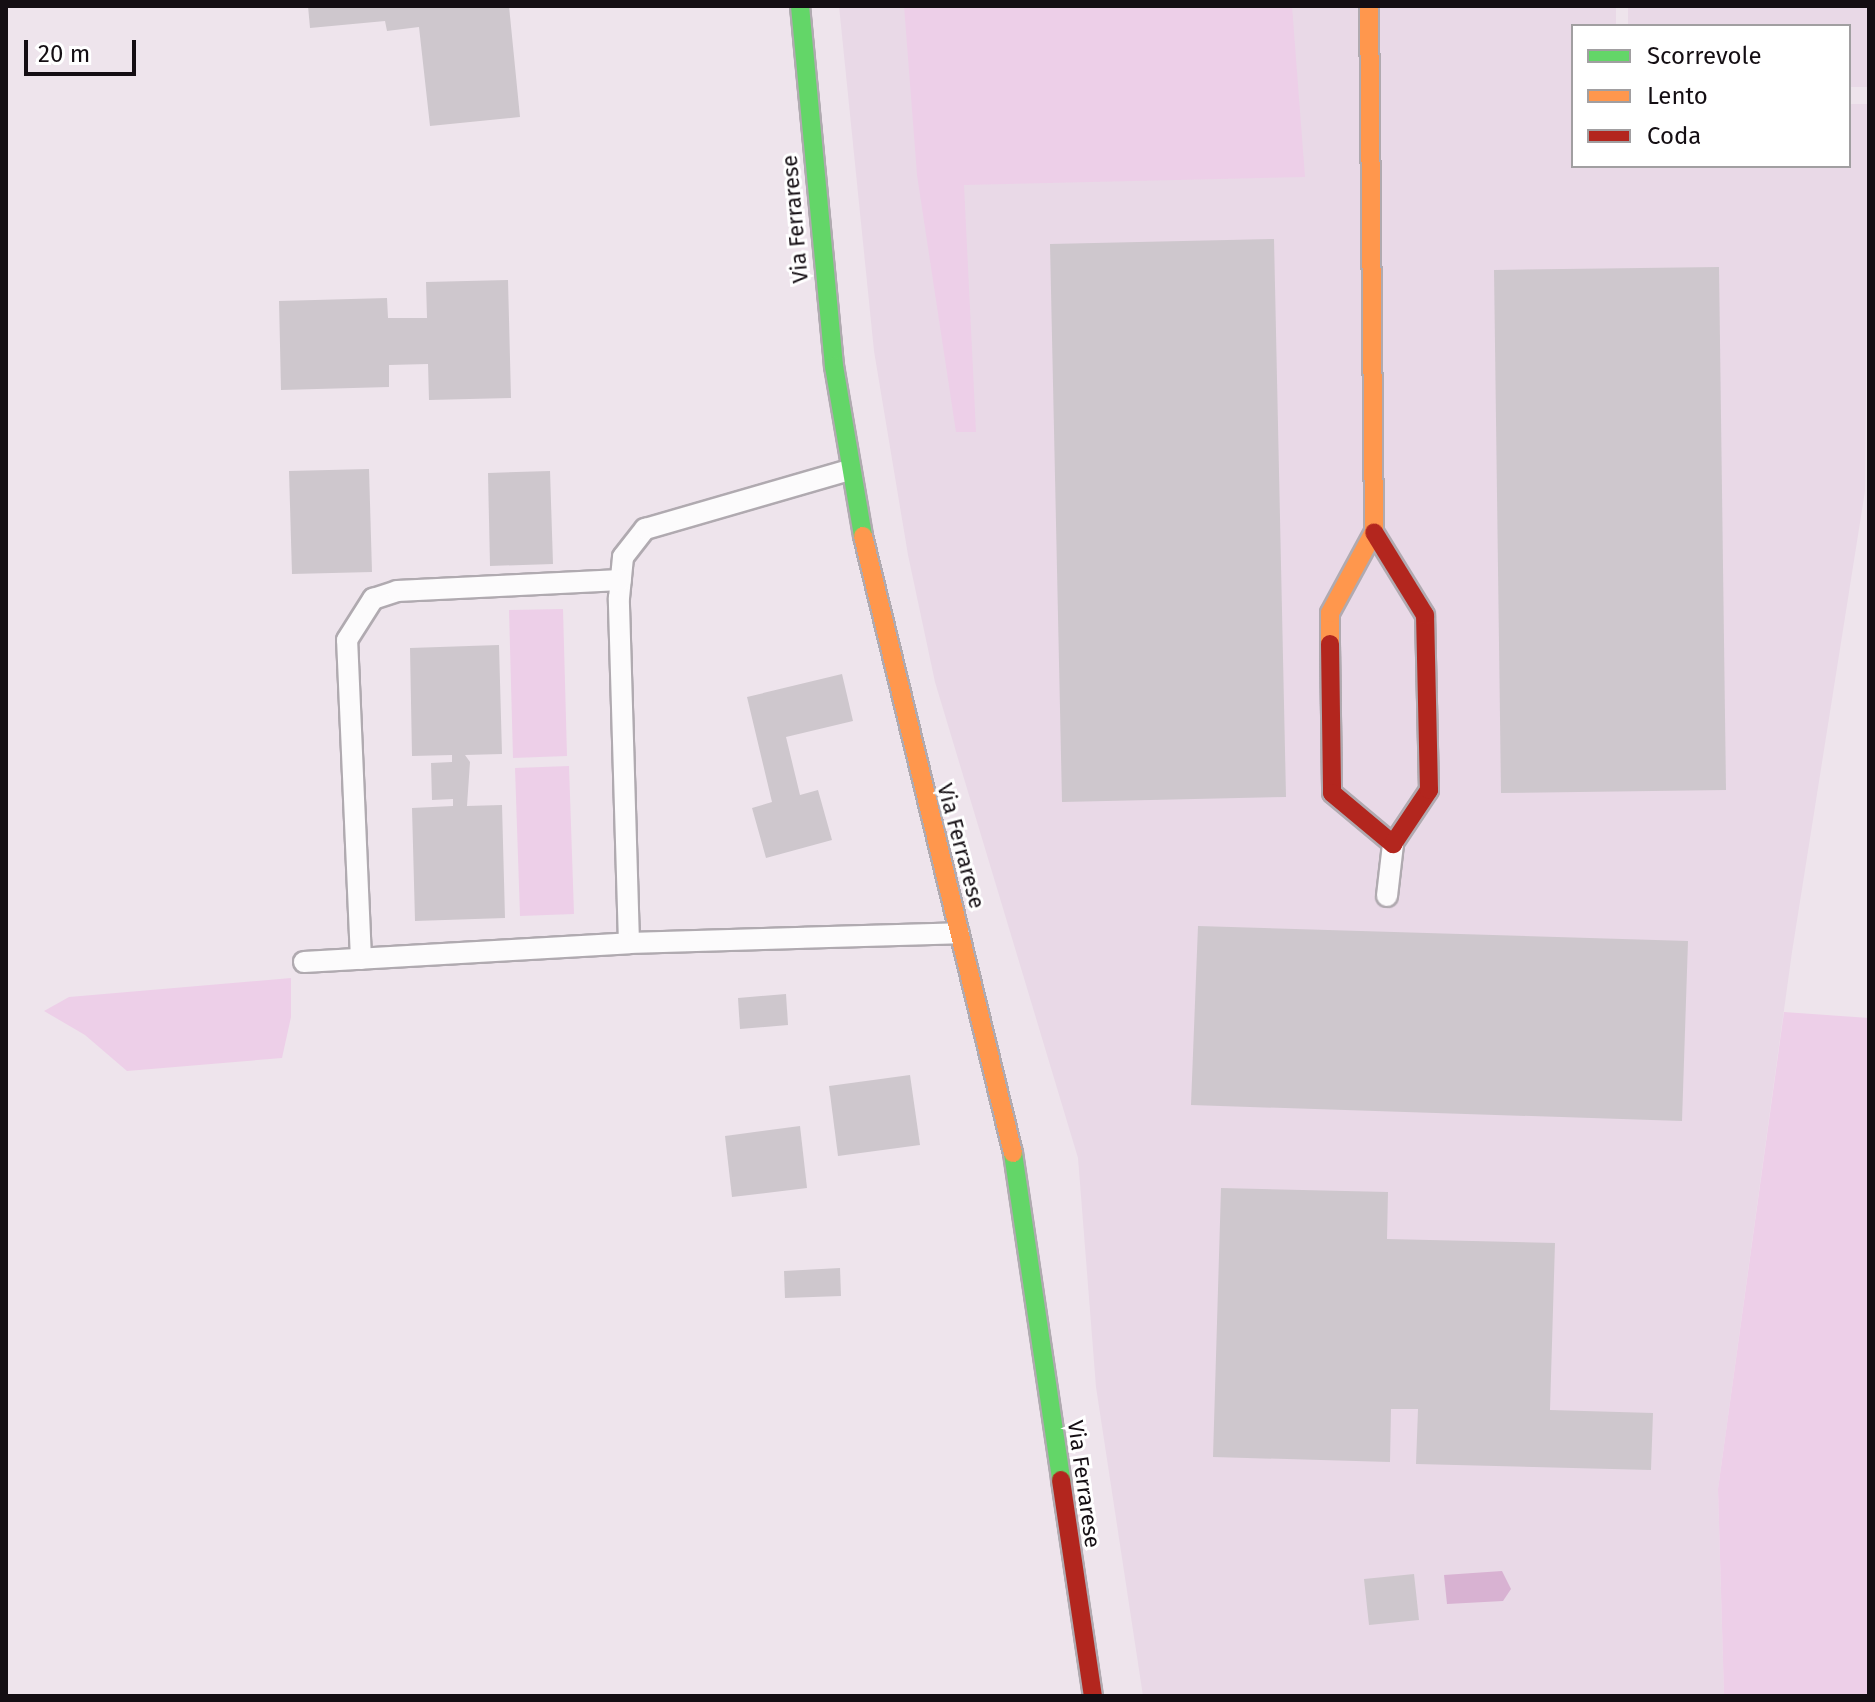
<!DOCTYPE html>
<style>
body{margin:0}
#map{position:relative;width:1875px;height:1702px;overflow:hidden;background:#eee4ec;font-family:"Fira Sans",sans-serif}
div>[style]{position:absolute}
.built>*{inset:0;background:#e9d9e7}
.green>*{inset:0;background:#edcfe8}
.water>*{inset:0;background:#d8b2d2}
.building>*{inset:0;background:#cec7cd}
.roads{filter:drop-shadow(2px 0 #b0aab0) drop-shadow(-2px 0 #b0aab0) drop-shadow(0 2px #b0aab0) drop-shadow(0 -2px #b0aab0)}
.lane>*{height:20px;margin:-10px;padding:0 10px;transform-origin:10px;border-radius:10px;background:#fcfbfc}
.fast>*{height:18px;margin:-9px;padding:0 9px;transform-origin:9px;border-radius:9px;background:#63d668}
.slow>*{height:18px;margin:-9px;padding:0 9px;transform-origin:9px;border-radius:9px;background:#ff974d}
.jam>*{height:18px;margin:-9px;padding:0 9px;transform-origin:9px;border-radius:9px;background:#b3261e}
span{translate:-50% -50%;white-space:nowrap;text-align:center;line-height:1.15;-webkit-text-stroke:6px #fff;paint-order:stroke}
.street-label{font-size:22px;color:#140e13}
.frame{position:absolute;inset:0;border:8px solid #140e13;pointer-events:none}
.legend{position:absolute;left:1571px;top:24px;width:280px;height:144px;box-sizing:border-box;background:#fff;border:2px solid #a19fa1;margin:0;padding:10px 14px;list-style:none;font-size:24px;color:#140e13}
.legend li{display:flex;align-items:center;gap:16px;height:40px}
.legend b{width:40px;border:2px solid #a19fa1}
.scale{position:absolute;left:24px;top:40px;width:112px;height:36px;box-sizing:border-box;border:4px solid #140e13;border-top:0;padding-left:10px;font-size:24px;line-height:28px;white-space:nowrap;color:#140e13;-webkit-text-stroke:6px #fff;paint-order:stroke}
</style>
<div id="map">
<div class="built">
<i style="clip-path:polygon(839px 6px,1616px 6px,1616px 26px,1573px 26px,1573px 166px,1849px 166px,1849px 104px,1869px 104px,1865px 491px,1792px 952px,1718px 1489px,1724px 1696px,1143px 1696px,1096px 1387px,1078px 1158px,935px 682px,908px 555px,874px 351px)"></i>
<i style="clip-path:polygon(1628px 6px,1869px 6px,1869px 87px,1849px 87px,1849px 26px,1628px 26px)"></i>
</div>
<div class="green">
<i style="clip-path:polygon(904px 6px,1292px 6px,1305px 177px,964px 185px,976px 432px,956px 432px,917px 175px)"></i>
<i style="clip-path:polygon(563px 609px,567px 756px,513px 758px,509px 610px)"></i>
<i style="clip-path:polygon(569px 766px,574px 914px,520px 916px,515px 768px)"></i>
<i style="clip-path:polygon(291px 978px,291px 1017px,282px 1058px,127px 1071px,85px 1035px,44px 1011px,69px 997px)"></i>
<i style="clip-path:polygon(1784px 1012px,1869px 1018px,1869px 1696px,1724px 1696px,1718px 1489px)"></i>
</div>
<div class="water">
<i style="clip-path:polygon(1502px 1571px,1511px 1589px,1503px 1601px,1447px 1604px,1444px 1575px)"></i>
</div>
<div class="building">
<i style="clip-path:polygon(308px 6px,509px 6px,520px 117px,430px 126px,419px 27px,387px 31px,385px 21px,310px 28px)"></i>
<i style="clip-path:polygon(1274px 239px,1286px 797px,1062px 802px,1050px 244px)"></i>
<i style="clip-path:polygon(1719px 267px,1726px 790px,1501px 793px,1494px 270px)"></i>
<i style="clip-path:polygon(508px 280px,511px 398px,429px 400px,428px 364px,389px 365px,389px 387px,281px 390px,279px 301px,387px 298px,388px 318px,427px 318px,426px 282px)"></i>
<i style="clip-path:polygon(369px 469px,372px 572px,292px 574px,289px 471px)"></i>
<i style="clip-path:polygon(550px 471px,553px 564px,490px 566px,488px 473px)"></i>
<i style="clip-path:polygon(499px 645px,502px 754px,465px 755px,470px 762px,467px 806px,502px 805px,505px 918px,415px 921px,412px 808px,453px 806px,453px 799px,432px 800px,431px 763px,452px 762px,452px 755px,412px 756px,410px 648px)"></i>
<i style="clip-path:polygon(842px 674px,853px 721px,786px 737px,800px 795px,818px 790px,832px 840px,766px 858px,752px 808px,772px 802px,747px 697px)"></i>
<i style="clip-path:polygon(1198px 926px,1688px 941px,1682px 1121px,1191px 1105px)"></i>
<i style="clip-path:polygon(786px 994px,788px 1025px,740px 1029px,738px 998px)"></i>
<i style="clip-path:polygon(910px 1075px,920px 1145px,838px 1156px,829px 1086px)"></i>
<i style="clip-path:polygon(800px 1126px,807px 1188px,732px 1197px,725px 1136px)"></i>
<i style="clip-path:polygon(1221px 1188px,1388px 1192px,1387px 1239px,1555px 1243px,1550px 1410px,1653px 1413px,1651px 1470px,1416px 1464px,1418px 1409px,1391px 1409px,1390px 1462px,1213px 1457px)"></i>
<i style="clip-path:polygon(840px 1268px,841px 1296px,785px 1298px,784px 1271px)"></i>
<i style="clip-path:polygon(1414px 1574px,1419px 1620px,1369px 1625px,1364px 1579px)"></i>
</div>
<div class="roads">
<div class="lane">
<i style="left:1387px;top:896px;width:52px;rotate:-83.4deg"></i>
<i style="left:629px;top:943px;width:345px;rotate:-91.7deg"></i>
<i style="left:619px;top:598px;width:41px;rotate:-84.4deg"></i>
<i style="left:623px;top:557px;width:36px;rotate:-52deg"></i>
<i style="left:645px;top:529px;width:212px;rotate:-16.1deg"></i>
<i style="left:361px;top:959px;width:319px;rotate:-92.5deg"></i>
<i style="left:347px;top:640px;width:49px;rotate:-57.6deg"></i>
<i style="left:373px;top:599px;width:25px;rotate:-18deg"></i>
<i style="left:397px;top:591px;width:224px;rotate:-2.8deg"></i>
<i style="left:304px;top:962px;width:326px;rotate:-3.3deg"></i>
<i style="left:629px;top:943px;width:330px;rotate:-1.7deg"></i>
</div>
<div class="fast">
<i style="left:800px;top:6px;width:362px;rotate:84.6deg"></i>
<i style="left:834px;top:366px;width:172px;rotate:80.3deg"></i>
<i style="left:1013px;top:1153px;width:331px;rotate:81.6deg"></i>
</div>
<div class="slow">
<i style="left:863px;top:536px;width:635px;rotate:76.34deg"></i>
<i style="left:1330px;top:644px;width:31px;rotate:-90deg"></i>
<i style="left:1330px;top:613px;width:92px;rotate:-61.5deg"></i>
<i style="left:1374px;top:532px;width:526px;rotate:-90.54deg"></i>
</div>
<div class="jam">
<i style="left:1330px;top:644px;width:149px;rotate:89.2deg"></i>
<i style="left:1332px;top:793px;width:80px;rotate:39.9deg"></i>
<i style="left:1393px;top:844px;width:65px;rotate:-56.3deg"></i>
<i style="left:1429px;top:790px;width:175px;rotate:-91.3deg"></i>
<i style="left:1425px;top:615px;width:97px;rotate:-121.6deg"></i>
<i style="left:1061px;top:1480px;width:218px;rotate:81.6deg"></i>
</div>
</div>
<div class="street-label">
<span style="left:795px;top:219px;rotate:-95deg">Via Ferrarese</span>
<span style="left:961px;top:846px;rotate:75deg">Via Ferrarese</span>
<span style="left:1084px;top:1484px;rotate:82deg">Via Ferrarese</span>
</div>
<div class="frame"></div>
<ul class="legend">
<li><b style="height:10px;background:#63d668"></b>Scorrevole</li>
<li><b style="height:10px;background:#ff974d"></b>Lento</li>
<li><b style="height:10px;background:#b3261e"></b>Coda</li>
</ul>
<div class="scale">20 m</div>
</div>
